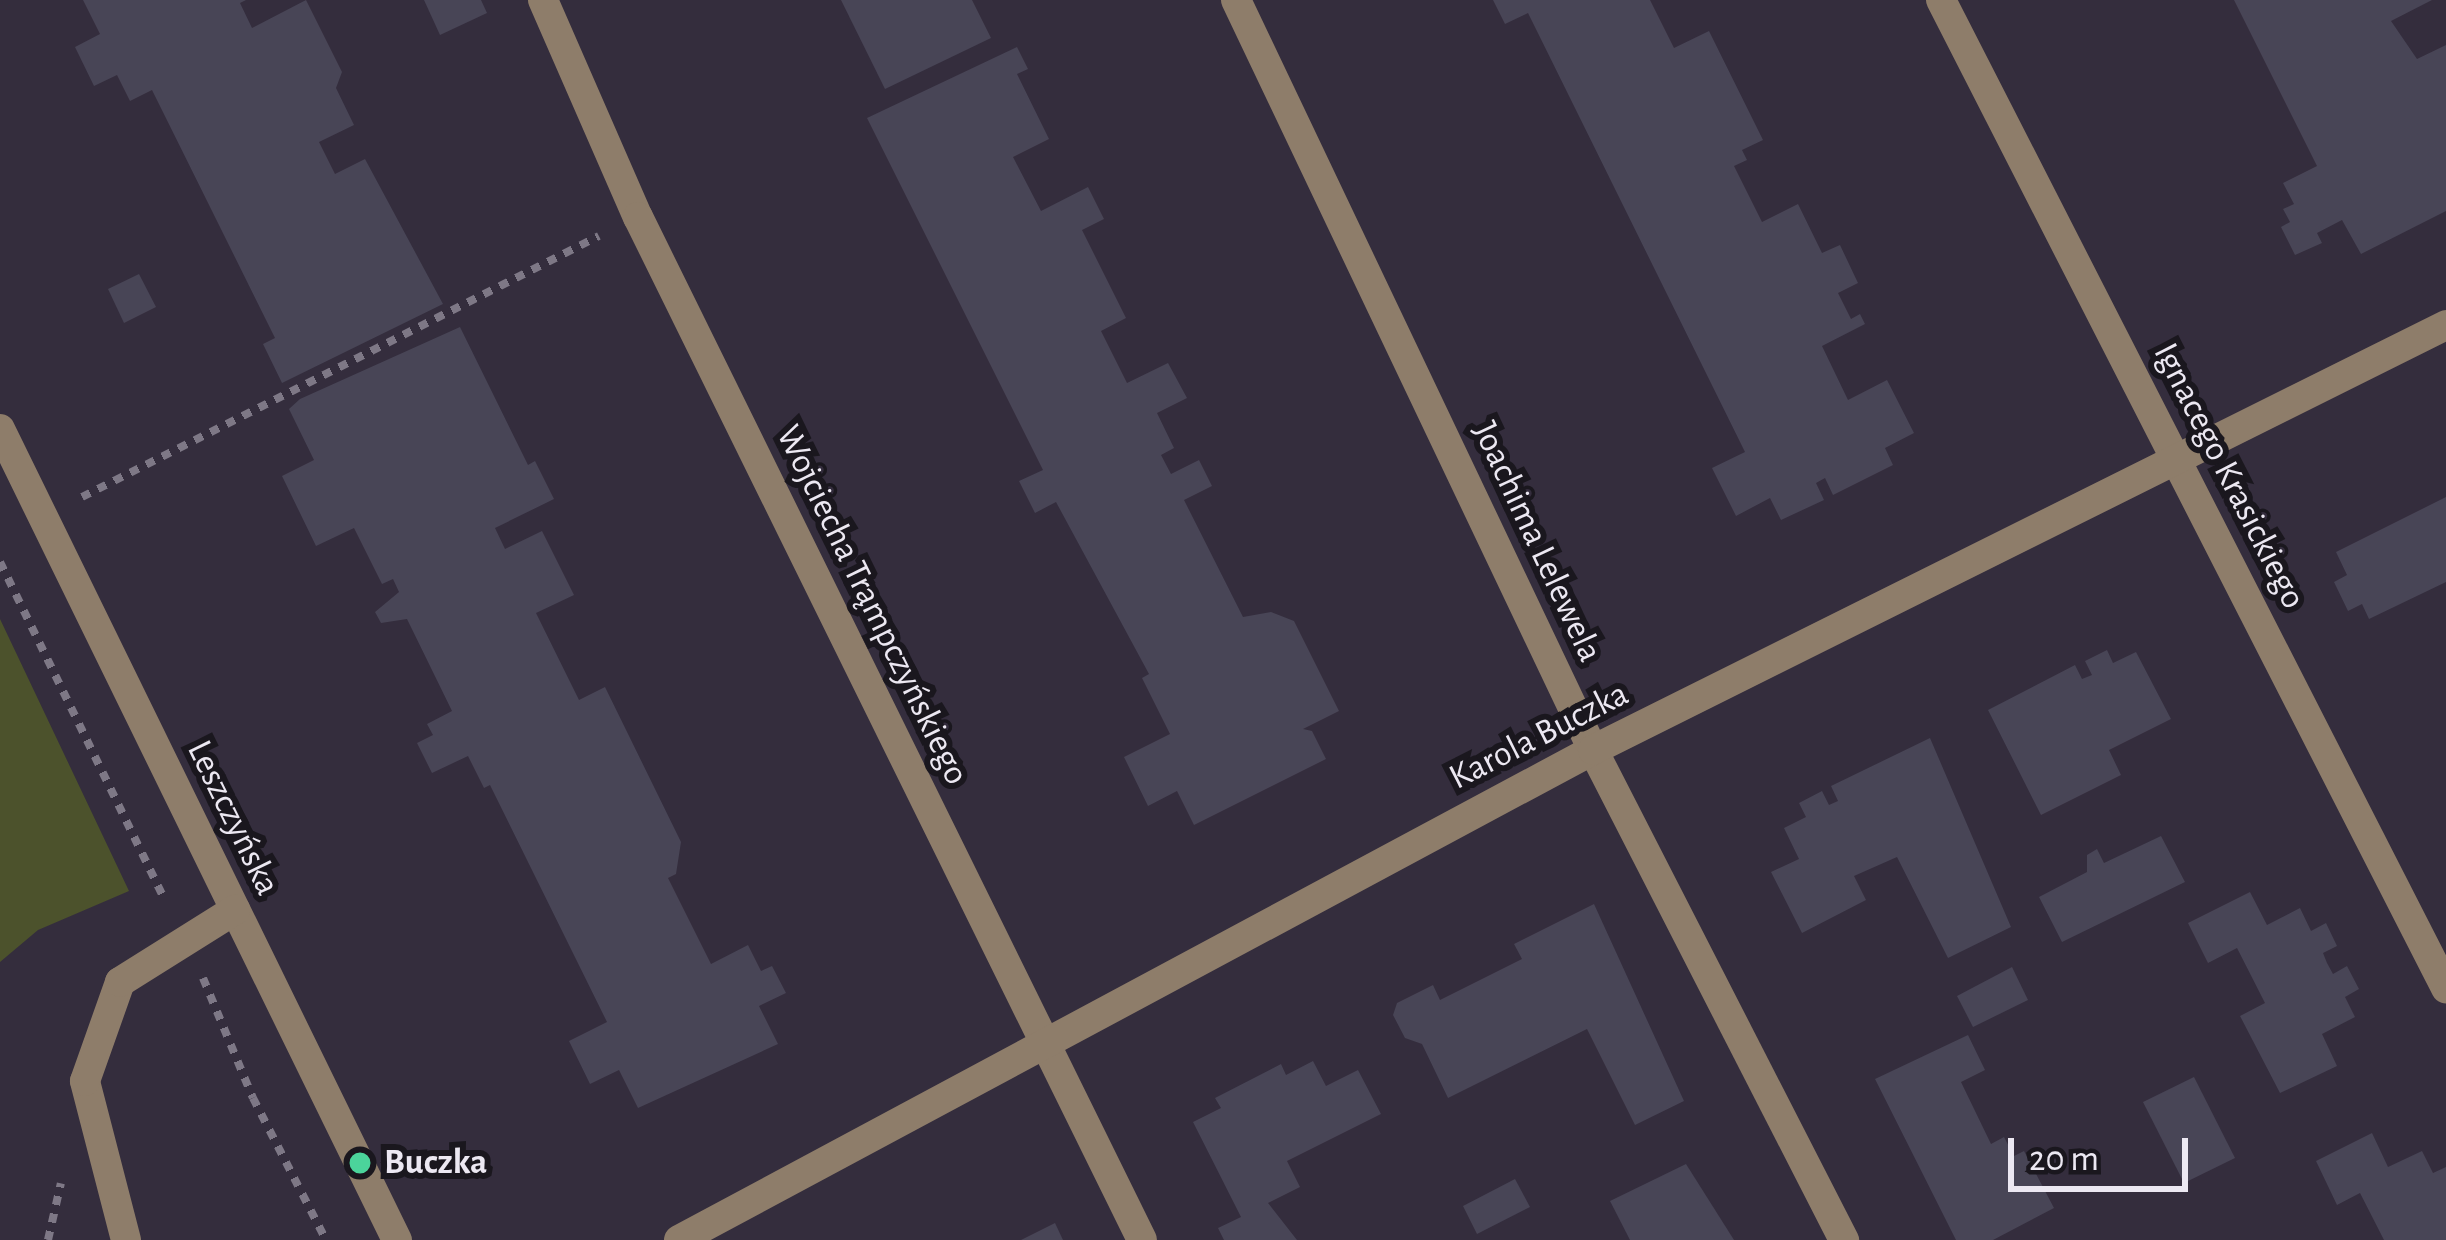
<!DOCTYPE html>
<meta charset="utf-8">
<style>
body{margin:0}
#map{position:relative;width:2446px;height:1240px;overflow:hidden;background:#342d3d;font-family:"Alegreya Sans",sans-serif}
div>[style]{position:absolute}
.green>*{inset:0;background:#4c522c}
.building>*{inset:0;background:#484556}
.path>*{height:8px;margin-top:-4px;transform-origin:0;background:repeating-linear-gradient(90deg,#7e7886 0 9px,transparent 0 18px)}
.minor>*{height:30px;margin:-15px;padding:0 15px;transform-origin:15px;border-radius:15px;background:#8e7d6a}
.dots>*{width:33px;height:33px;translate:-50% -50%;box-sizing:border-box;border:6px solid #1a171e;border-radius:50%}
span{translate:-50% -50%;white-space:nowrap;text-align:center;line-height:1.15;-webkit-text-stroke:12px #1a171e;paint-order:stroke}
.street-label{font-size:36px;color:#ece8f2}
.poi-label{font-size:36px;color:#ece8f2;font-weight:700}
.left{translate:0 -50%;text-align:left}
.scale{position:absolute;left:2008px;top:1138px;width:180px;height:54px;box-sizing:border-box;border:6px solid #ece8f2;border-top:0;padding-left:15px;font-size:36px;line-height:42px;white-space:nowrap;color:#ece8f2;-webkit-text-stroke:9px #1a171e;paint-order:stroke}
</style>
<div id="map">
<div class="green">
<i style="clip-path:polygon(0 619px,129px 891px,38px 930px,0 962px)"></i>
</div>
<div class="building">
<i style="clip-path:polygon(83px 0,246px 0,240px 3px,252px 28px,306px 0,342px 72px,336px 88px,354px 125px,319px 142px,335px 174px,365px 159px,443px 304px,282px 383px,263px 344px,275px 338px,152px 90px,130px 101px,117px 75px,94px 86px,75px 47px,100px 34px)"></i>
<i style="clip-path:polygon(424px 0,481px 0,487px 13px,440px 35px)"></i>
<i style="clip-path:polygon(841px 0,972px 0,991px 38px,885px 89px)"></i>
<i style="clip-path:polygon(1493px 0,1650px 0,1674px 48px,1709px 31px,1763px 140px,1742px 150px,1747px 160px,1734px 166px,1762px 222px,1798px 204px,1822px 253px,1840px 245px,1858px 283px,1838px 293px,1851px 319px,1860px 314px,1865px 324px,1822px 346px,1848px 400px,1887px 380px,1914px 433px,1885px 448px,1893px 465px,1833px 495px,1825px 478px,1816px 483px,1824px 500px,1781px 520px,1770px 498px,1736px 516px,1712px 468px,1745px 452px,1528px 13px,1505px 24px)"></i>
<i style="clip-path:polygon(2234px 0,2432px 0,2391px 21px,2417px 59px,2446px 45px,2446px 211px,2361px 254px,2342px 220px,2317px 233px,2322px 243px,2295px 255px,2281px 227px,2290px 222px,2283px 209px,2294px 204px,2283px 183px,2317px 166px)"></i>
<i style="clip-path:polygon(1017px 47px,1028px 69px,1017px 74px,1049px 139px,1013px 157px,1041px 211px,1088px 187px,1104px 219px,1082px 230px,1126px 318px,1101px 331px,1127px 383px,1168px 363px,1187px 398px,1157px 413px,1174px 448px,1161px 455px,1171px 474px,1199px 460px,1212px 486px,1184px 500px,1243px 617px,1271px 612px,1294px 621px,1339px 711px,1303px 729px,1312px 731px,1326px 759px,1194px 825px,1177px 791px,1148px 806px,1124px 757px,1170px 734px,1142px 678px,1149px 674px,1056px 502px,1035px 513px,1019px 481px,1043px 470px,867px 118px)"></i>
<i style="clip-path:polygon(139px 274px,156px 307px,124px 323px,108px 289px)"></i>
<i style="clip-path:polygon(460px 327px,528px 465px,535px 461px,554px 499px,495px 528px,505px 549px,542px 531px,574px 595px,536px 613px,579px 700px,605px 687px,681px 842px,676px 874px,668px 878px,711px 964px,748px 945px,761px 971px,772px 966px,786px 993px,759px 1006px,778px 1044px,638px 1108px,619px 1070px,590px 1084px,569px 1041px,607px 1022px,490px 785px,484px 788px,468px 756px,432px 773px,417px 743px,433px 735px,427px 724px,452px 711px,407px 619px,381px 623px,375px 612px,399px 592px,393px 579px,382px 584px,354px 528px,316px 546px,282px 476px,314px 460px,289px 409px,300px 399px)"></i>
<i style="clip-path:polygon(2446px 497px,2446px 582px,2369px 619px,2362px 604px,2348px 611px,2334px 582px,2347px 575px,2336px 552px)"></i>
<i style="clip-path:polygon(2107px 650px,2113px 663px,2136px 652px,2171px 719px,2109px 750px,2121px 775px,2041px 815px,1988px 710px,2075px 665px,2082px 679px,2092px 675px,2085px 661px)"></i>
<i style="clip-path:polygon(1930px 738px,2011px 927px,1948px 958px,1897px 857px,1854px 876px,1866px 900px,1802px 933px,1771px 872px,1799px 859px,1784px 828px,1806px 817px,1799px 803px,1822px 791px,1829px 805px,1838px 801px,1831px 786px)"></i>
<i style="clip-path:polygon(2161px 836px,2185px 882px,2062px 942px,2039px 897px,2087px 872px,2087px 855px,2097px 849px,2104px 863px)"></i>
<i style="clip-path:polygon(2250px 892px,2267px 925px,2300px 908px,2311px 931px,2326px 923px,2337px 946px,2323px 953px,2327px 963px,2333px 974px,2347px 966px,2359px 989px,2345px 997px,2355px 1017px,2322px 1034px,2337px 1066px,2280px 1093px,2240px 1016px,2265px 1003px,2237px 948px,2208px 963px,2188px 923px)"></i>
<i style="clip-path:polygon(1594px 904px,1684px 1101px,1635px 1125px,1587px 1029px,1448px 1098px,1422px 1044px,1405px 1038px,1393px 1015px,1397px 1003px,1433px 985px,1440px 1000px,1522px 959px,1514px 944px)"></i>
<i style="clip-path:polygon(2012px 967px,2028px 1000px,1973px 1027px,1957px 996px)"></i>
<i style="clip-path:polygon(1968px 1035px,1985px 1070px,1961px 1082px,1991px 1144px,2004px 1137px,2014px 1156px,2024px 1151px,2054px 1208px,1993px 1240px,1956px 1240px,1875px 1079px)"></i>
<i style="clip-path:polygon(1313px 1061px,1326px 1086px,1358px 1070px,1381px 1114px,1287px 1161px,1300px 1187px,1268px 1203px,1297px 1240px,1224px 1240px,1218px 1228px,1241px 1217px,1193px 1122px,1221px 1108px,1215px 1098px,1281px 1064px,1286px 1075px)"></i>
<i style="clip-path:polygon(2194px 1077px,2235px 1158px,2184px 1183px,2143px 1102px)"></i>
<i style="clip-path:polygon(2372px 1133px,2388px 1167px,2422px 1151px,2433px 1173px,2446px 1167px,2446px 1240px,2384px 1240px,2360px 1193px,2337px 1205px,2316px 1161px)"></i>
<i style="clip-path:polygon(1686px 1164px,1734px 1240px,1630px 1240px,1610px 1201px)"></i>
<i style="clip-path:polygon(1515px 1179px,1530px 1207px,1477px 1234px,1463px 1206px)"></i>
<i style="clip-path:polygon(1055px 1223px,1063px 1240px,1021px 1240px)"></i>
</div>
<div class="path">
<i style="left:82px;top:497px;width:579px;rotate:-26.79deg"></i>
<i style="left:0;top:562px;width:376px;rotate:64deg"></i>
<i style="left:203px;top:978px;width:130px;rotate:67.4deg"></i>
<i style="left:253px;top:1098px;width:160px;rotate:62.8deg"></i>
<i style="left:48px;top:1240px;width:58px;rotate:-77.2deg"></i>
</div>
<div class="minor">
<i style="left:543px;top:0;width:237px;rotate:66.4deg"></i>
<i style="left:638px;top:217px;width:1140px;rotate:63.77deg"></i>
<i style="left:1236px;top:0;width:831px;rotate:64.55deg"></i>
<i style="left:1593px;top:750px;width:551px;rotate:62.88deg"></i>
<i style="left:1941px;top:0;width:1110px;rotate:62.93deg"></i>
<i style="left:0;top:429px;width:903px;rotate:63.92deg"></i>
<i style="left:126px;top:1240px;width:164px;rotate:-104.5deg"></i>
<i style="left:85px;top:1081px;width:105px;rotate:-70.5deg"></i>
<i style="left:120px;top:982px;width:136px;rotate:-32.1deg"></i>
<i style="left:679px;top:1240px;width:1037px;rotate:-28.2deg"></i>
<i style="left:1593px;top:750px;width:953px;rotate:-26.48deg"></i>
</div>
<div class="dots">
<i style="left:360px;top:1163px;background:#4bd49b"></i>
</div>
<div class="street-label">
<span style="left:2229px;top:476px;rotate:63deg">Ignacego Krasickiego</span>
<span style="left:1537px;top:542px;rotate:65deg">Joachima Lelewela</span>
<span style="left:872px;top:605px;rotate:64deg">Wojciecha Trąmpczyńskiego</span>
<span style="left:1539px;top:736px;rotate:-27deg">Karola Buczka</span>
<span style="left:233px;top:818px;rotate:64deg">Leszczyńska</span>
</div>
<div class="poi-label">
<span class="left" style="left:384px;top:1163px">Buczka</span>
</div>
<div class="scale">20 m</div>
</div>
